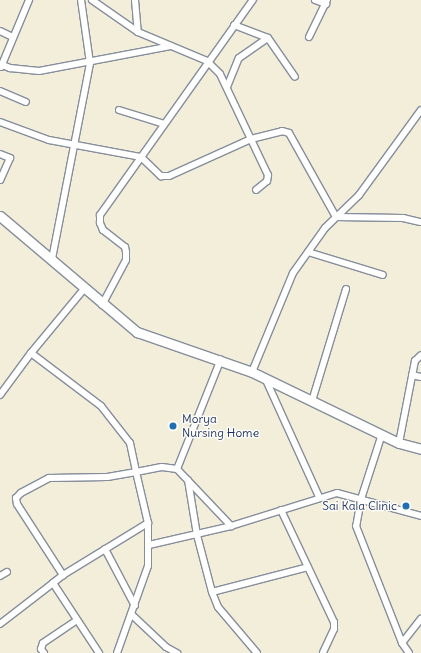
<!DOCTYPE html>
<style>
body{margin:0}
#map{position:relative;width:421px;height:653px;overflow:hidden;background:#f2eeda;font-family:Delius,sans-serif}
div>[style]{position:absolute}
.roads{filter:drop-shadow(1px 0 #868e9c) drop-shadow(-1px 0 #868e9c) drop-shadow(0 1px #868e9c) drop-shadow(0 -1px #868e9c)}
.street>*{height:6px;margin:-3px;padding:0 3px;transform-origin:3px;border-radius:3px;background:#fff}
.secondary>*{height:9px;margin:-4.5px;padding:0 4.5px;transform-origin:4.5px;border-radius:4.5px;background:#fff}
.dots>*{width:11px;height:11px;translate:-50% -50%;box-sizing:border-box;border:2px solid #fdfcf7;border-radius:50%}
span{translate:-50% -50%;white-space:nowrap;text-align:center;line-height:1.15;-webkit-text-stroke:3px #fdfcf7;paint-order:stroke}
.poi-label{font-size:12px;color:#1b2f5e}
.left{translate:0 -50%;text-align:left}
.right{translate:-100% -50%;text-align:right}
</style>
<div id="map">
<div class="roads">
<div class="street">
<i style="left:92px;top:0;width:56px;rotate:34.8deg"></i>
<i style="left:138px;top:32px;width:75px;rotate:22.8deg"></i>
<i style="left:207px;top:61px;width:18px;rotate:45deg"></i>
<i style="left:220px;top:74px;width:112px;rotate:64.6deg"></i>
<i style="left:268px;top:175px;width:6px;rotate:99deg"></i>
<i style="left:267px;top:181px;width:14px;rotate:141deg"></i>
<i style="left:135px;top:0;width:32px;rotate:85deg"></i>
<i style="left:315px;top:0;width:12px;rotate:20deg"></i>
<i style="left:234px;top:25px;width:36px;rotate:21deg"></i>
<i style="left:268px;top:38px;width:47px;rotate:55.3deg"></i>
<i style="left:0;top:31px;width:14px;rotate:25deg"></i>
<i style="left:309px;top:37px;width:41px;rotate:-64.1deg"></i>
<i style="left:0;top:64px;width:11px;rotate:22deg"></i>
<i style="left:10px;top:68px;width:29px;rotate:6deg"></i>
<i style="left:39px;top:71px;width:134px;rotate:-10.7deg"></i>
<i style="left:1px;top:67px;width:73px;rotate:-67.3deg"></i>
<i style="left:227px;top:87px;width:31px;rotate:-68deg"></i>
<i style="left:239px;top:58px;width:35px;rotate:-35deg"></i>
<i style="left:0;top:91px;width:28px;rotate:23deg"></i>
<i style="left:119px;top:110px;width:47px;rotate:17.3deg"></i>
<i style="left:0;top:122px;width:52px;rotate:20.2deg"></i>
<i style="left:49px;top:140px;width:94px;rotate:10.5deg"></i>
<i style="left:141px;top:157px;width:28px;rotate:44deg"></i>
<i style="left:161px;top:176px;width:8px"></i>
<i style="left:169px;top:176px;width:90px;rotate:-24.3deg"></i>
<i style="left:251px;top:139px;width:32px;rotate:-14deg"></i>
<i style="left:282px;top:131px;width:7px;rotate:16deg"></i>
<i style="left:289px;top:133px;width:96px;rotate:60.8deg"></i>
<i style="left:336px;top:217px;width:67px;rotate:0.9deg"></i>
<i style="left:403px;top:218px;width:18px;rotate:13deg"></i>
<i style="left:0;top:154px;width:11px;rotate:22deg"></i>
<i style="left:10px;top:158px;width:24px;rotate:114deg"></i>
<i style="left:308px;top:252px;width:78px;rotate:17deg"></i>
<i style="left:52px;top:259px;width:200px;rotate:-79deg"></i>
<i style="left:90px;top:63px;width:64px;rotate:-98.1deg"></i>
<i style="left:102px;top:305px;width:51px;rotate:-61.9deg"></i>
<i style="left:126px;top:260px;width:8px;rotate:-90deg"></i>
<i style="left:126px;top:252px;width:5px;rotate:-101deg"></i>
<i style="left:125px;top:247px;width:28px;rotate:-142deg"></i>
<i style="left:103px;top:230px;width:8px;rotate:-113deg"></i>
<i style="left:100px;top:223px;width:8px;rotate:-90deg"></i>
<i style="left:100px;top:215px;width:264px;rotate:-54.6deg"></i>
<i style="left:31px;top:353px;width:88px;rotate:37.1deg"></i>
<i style="left:101px;top:406px;width:47px;rotate:51.9deg"></i>
<i style="left:130px;top:443px;width:30px;rotate:78deg"></i>
<i style="left:136px;top:472px;width:29px;rotate:170deg"></i>
<i style="left:107px;top:477px;width:58px;rotate:179deg"></i>
<i style="left:49px;top:478px;width:32px;rotate:152deg"></i>
<i style="left:21px;top:493px;width:7px;rotate:135deg"></i>
<i style="left:16px;top:498px;width:6px;rotate:81deg"></i>
<i style="left:17px;top:504px;width:85px;rotate:57.1deg"></i>
<i style="left:63px;top:575px;width:13px;rotate:141deg"></i>
<i style="left:53px;top:583px;width:84px;rotate:56.7deg"></i>
<i style="left:252px;top:372px;width:107px;rotate:-67.5deg"></i>
<i style="left:293px;top:273px;width:55px;rotate:-54.6deg"></i>
<i style="left:325px;top:228px;width:47px;rotate:-44.1deg"></i>
<i style="left:359px;top:195px;width:105px;rotate:-53.9deg"></i>
<i style="left:412px;top:375px;width:9px;rotate:13deg"></i>
<i style="left:266px;top:380px;width:128px;rotate:65.6deg"></i>
<i style="left:0;top:395px;width:52px;rotate:-53.6deg"></i>
<i style="left:31px;top:353px;width:83px;rotate:-50.4deg"></i>
<i style="left:312px;top:401px;width:117px;rotate:-73.1deg"></i>
<i style="left:382px;top:434px;width:68px;rotate:107.9deg"></i>
<i style="left:361px;top:499px;width:27px;rotate:100deg"></i>
<i style="left:356px;top:526px;width:126px;rotate:68.5deg"></i>
<i style="left:402px;top:643px;width:12px;rotate:55deg"></i>
<i style="left:399px;top:443px;width:84px;rotate:-79deg"></i>
<i style="left:415px;top:361px;width:8px;rotate:-45deg"></i>
<i style="left:177px;top:469px;width:118px;rotate:-68.2deg"></i>
<i style="left:188px;top:480px;width:56px;rotate:80.7deg"></i>
<i style="left:197px;top:535px;width:59px;rotate:75.3deg"></i>
<i style="left:212px;top:592px;width:16px;rotate:68deg"></i>
<i style="left:218px;top:607px;width:60px;rotate:49.7deg"></i>
<i style="left:281px;top:510px;width:124px;rotate:64.7deg"></i>
<i style="left:334px;top:622px;width:7px;rotate:90deg"></i>
<i style="left:334px;top:629px;width:26px;rotate:115deg"></i>
<i style="left:149px;top:545px;width:84px;rotate:-13deg"></i>
<i style="left:105px;top:549px;width:64px;rotate:62.2deg"></i>
<i style="left:63px;top:575px;width:100px;rotate:-31.5deg"></i>
<i style="left:0;top:576px;width:8px;rotate:-30deg"></i>
<i style="left:212px;top:592px;width:99px;rotate:-14.6deg"></i>
<i style="left:131px;top:614px;width:48px;rotate:43.3deg"></i>
<i style="left:166px;top:647px;width:13px;rotate:29deg"></i>
<i style="left:0;top:624px;width:67px;rotate:-37.7deg"></i>
<i style="left:402px;top:643px;width:31px;rotate:-52deg"></i>
<i style="left:44px;top:653px;width:5px;rotate:-127deg"></i>
<i style="left:41px;top:649px;width:6px;rotate:-72deg"></i>
<i style="left:43px;top:643px;width:40px;rotate:-34deg"></i>
<i style="left:117px;top:653px;width:92px;rotate:-70.4deg"></i>
<i style="left:148px;top:566px;width:43px;rotate:-90deg"></i>
<i style="left:148px;top:523px;width:52px;rotate:-103.2deg"></i>
<i style="left:136px;top:472px;width:26px;rotate:-11deg"></i>
<i style="left:162px;top:467px;width:15px;rotate:8deg"></i>
<i style="left:177px;top:469px;width:79px;rotate:46.5deg"></i>
<i style="left:231px;top:526px;width:111px;rotate:-17.3deg"></i>
<i style="left:337px;top:493px;width:87px;rotate:15.3deg"></i>
</div>
<div class="secondary">
<i style="left:0;top:216px;width:180px;rotate:40.3deg"></i>
<i style="left:137px;top:332px;width:122px;rotate:19.2deg"></i>
<i style="left:252px;top:372px;width:163px;rotate:25.8deg"></i>
<i style="left:399px;top:443px;width:23px;rotate:15deg"></i>
</div>
</div>
<div class="dots">
<i style="left:173px;top:426px;background:#1f6fb2"></i>
<i style="left:406px;top:506px;background:#1f6fb2"></i>
</div>
<div class="poi-label">
<span class="left" style="left:182px;top:426px">Morya<br>Nursing Home</span>
<span class="right" style="left:397px;top:506px">Sai Kala Clinic</span>
</div>
</div>
